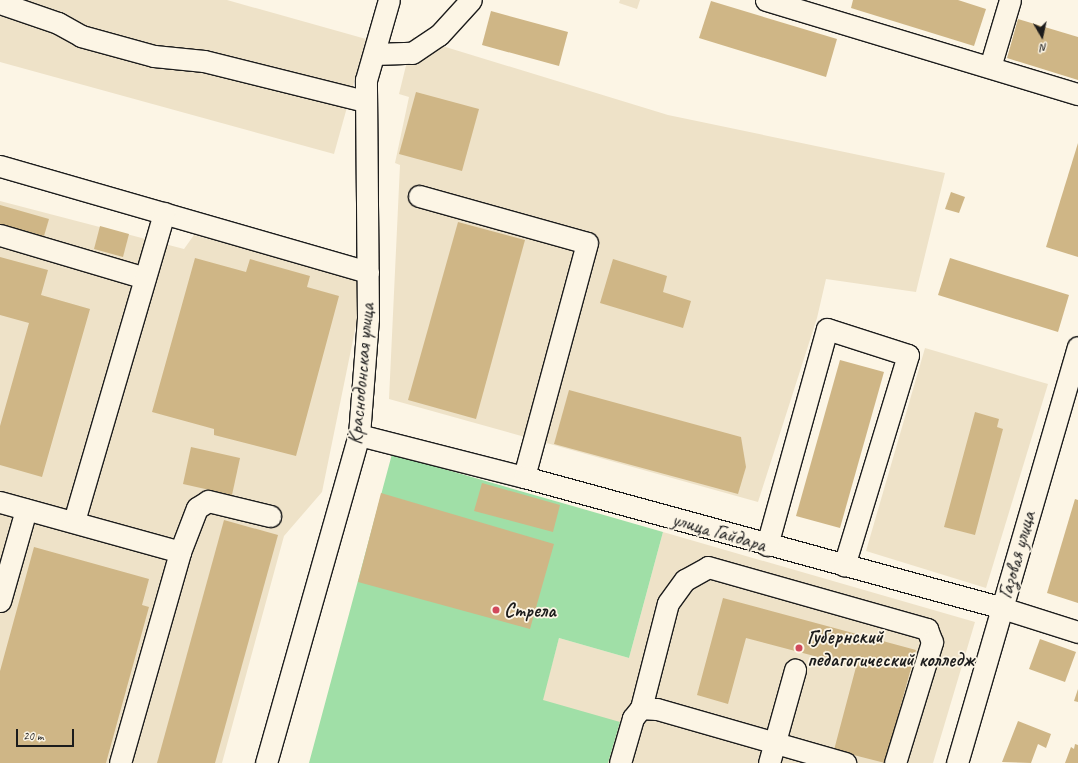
<!DOCTYPE html>
<meta charset="utf-8">
<style>
body{margin:0}
#map{position:relative;width:1078px;height:763px;overflow:hidden;background:#fcf5e5;font-family:Caveat,sans-serif}
div>[style]{position:absolute}
.built>*{inset:0;background:#eee2c8}
.green>*{inset:0;background:#a0dfa7}
.building>*{inset:0;background:#cfb686}
.roads{filter:drop-shadow(1px 0 #1c1c1c) drop-shadow(-1px 0 #1c1c1c) drop-shadow(0 1px #1c1c1c) drop-shadow(0 -1px #1c1c1c)}
.minor>*{height:21px;margin:-10.5px;padding:0 10.5px;transform-origin:10.5px;border-radius:10.5px;background:#fcf5e5}
.dots>*{width:11px;height:11px;translate:-50% -50%;box-sizing:border-box;border:2px solid #fcf5e5;border-radius:50%}
span{translate:-50% -50%;white-space:nowrap;text-align:center;line-height:1.15;-webkit-text-stroke:3.5px #fcf5e5;paint-order:stroke}
.street-label{font-size:20px;color:#1c1c1c}
.poi-label{font-size:20px;color:#1c1c1c;font-weight:700}
.left{translate:0 -50%;text-align:left}
.north{position:absolute;left:1022px;top:16px;width:40px;height:40px;-webkit-text-stroke:3px #fcf5e5;paint-order:stroke;rotate:171deg;font-size:11px;font-weight:700;line-height:16px;text-align:center;color:#1c1c1c}
.north::after{content:'';display:block;margin:auto;width:14px;height:18px;background:#1c1c1c;clip-path:polygon(50% 0,100% 100%,50% 72%,0 100%)}
.scale{position:absolute;left:16px;top:729px;width:58px;height:18px;box-sizing:border-box;border:2px solid #1c1c1c;border-top:0;padding-left:5px;font-size:12px;line-height:14px;white-space:nowrap;color:#1c1c1c;-webkit-text-stroke:3px #fcf5e5;paint-order:stroke}
</style>
<div id="map">
<div class="built">
<i style="clip-path:polygon(0 0,227px 0,366px 39px,334px 154px,0 62px)"></i>
<i style="clip-path:polygon(620px 0,640px 0,637px 9px,619px 3px)"></i>
<i style="clip-path:polygon(413px 37px,668px 115px,945px 173px,916px 292px,826px 279px,817px 318px,758px 502px,389px 399px,400px 165px,395px 163px,409px 97px,399px 94px)"></i>
<i style="clip-path:polygon(0 201px,184px 249px,194px 235px,365px 281px,322px 492px,284px 536px,222px 763px,0 763px)"></i>
<i style="clip-path:polygon(925px 348px,1048px 384px,986px 588px,866px 551px)"></i>
<i style="clip-path:polygon(663px 532px,975px 622px,933px 763px,525px 763px,559px 638px,629px 658px)"></i>
</div>
<div class="green">
<i style="clip-path:polygon(392px 454px,663px 532px,629px 658px,559px 638px,543px 700px,620px 722px,608px 763px,309px 763px)"></i>
</div>
<div class="building">
<i style="clip-path:polygon(853px 0,958px 0,986px 9px,974px 46px,851px 8px)"></i>
<i style="clip-path:polygon(711px 1px,837px 39px,826px 77px,699px 38px)"></i>
<i style="clip-path:polygon(491px 11px,568px 32px,559px 66px,482px 45px)"></i>
<i style="clip-path:polygon(1018px 19px,1078px 37px,1078px 80px,1007px 58px)"></i>
<i style="clip-path:polygon(416px 92px,479px 109px,462px 171px,399px 154px)"></i>
<i style="clip-path:polygon(1078px 143px,1078px 257px,1046px 247px)"></i>
<i style="clip-path:polygon(951px 192px,965px 197px,959px 213px,945px 209px)"></i>
<i style="clip-path:polygon(0 205px,49px 219px,44px 236px,0 224px)"></i>
<i style="clip-path:polygon(458px 222px,525px 240px,476px 419px,408px 400px)"></i>
<i style="clip-path:polygon(100px 226px,129px 234px,123px 257px,94px 249px)"></i>
<i style="clip-path:polygon(0 257px,48px 270px,41px 295px,90px 309px,42px 477px,0 465px,0 426px,29px 323px,0 315px)"></i>
<i style="clip-path:polygon(195px 258px,246px 272px,250px 259px,310px 276px,307px 287px,339px 296px,296px 456px,214px 435px,214px 429px,152px 412px)"></i>
<i style="clip-path:polygon(950px 258px,1069px 295px,1058px 332px,938px 295px)"></i>
<i style="clip-path:polygon(613px 259px,667px 276px,663px 292px,691px 301px,683px 328px,600px 303px)"></i>
<i style="clip-path:polygon(840px 360px,884px 372px,840px 528px,796px 516px)"></i>
<i style="clip-path:polygon(569px 390px,741px 437px,746px 467px,738px 494px,554px 444px)"></i>
<i style="clip-path:polygon(975px 412px,999px 419px,997px 427px,1003px 429px,975px 535px,944px 527px)"></i>
<i style="clip-path:polygon(191px 447px,240px 458px,232px 495px,183px 484px)"></i>
<i style="clip-path:polygon(482px 483px,560px 505px,553px 532px,474px 511px)"></i>
<i style="clip-path:polygon(381px 493px,554px 544px,530px 629px,358px 582px)"></i>
<i style="clip-path:polygon(1075px 499px,1078px 500px,1078px 603px,1047px 593px)"></i>
<i style="clip-path:polygon(224px 520px,278px 535px,215px 763px,157px 763px)"></i>
<i style="clip-path:polygon(34px 547px,149px 579px,142px 605px,149px 607px,106px 763px,0 763px,0 671px)"></i>
<i style="clip-path:polygon(723px 598px,916px 650px,885px 763px,834px 750px,856px 667px,746px 638px,728px 704px,697px 695px)"></i>
<i style="clip-path:polygon(1040px 639px,1076px 652px,1065px 682px,1029px 669px)"></i>
<i style="clip-path:polygon(1078px 689px,1078px 702px,1074px 701px)"></i>
<i style="clip-path:polygon(1018px 721px,1051px 734px,1046px 748px,1038px 744px,1031px 763px,1002px 762px)"></i>
<i style="clip-path:polygon(1075px 744px,1078px 745px,1078px 763px,1065px 763px,1071px 747px,1074px 749px)"></i>
</div>
<div class="roads">
<div class="minor">
<i style="left:766px;top:0;width:326px;rotate:16.8deg"></i>
<i style="left:0;top:3px;width:61px;rotate:19deg"></i>
<i style="left:58px;top:23px;width:26px;rotate:29deg"></i>
<i style="left:81px;top:36px;width:76px;rotate:15.3deg"></i>
<i style="left:154px;top:56px;width:50px;rotate:5.7deg"></i>
<i style="left:204px;top:61px;width:166px;rotate:14deg"></i>
<i style="left:374px;top:54px;width:38px;rotate:-2deg"></i>
<i style="left:412px;top:53px;width:32px;rotate:-34deg"></i>
<i style="left:439px;top:35px;width:47px;rotate:-47.6deg"></i>
<i style="left:990px;top:67px;width:70px;rotate:-73.4deg"></i>
<i style="left:0;top:166px;width:383px;rotate:16.1deg"></i>
<i style="left:419px;top:196px;width:174px;rotate:15.6deg"></i>
<i style="left:587px;top:243px;width:242px;rotate:105.1deg"></i>
<i style="left:0;top:235px;width:151px;rotate:16.5deg"></i>
<i style="left:359px;top:435px;width:170px;rotate:14.3deg"></i>
<i style="left:524px;top:477px;width:496px;rotate:15.3deg"></i>
<i style="left:1002px;top:608px;width:80px;rotate:17.5deg"></i>
<i style="left:0;top:502px;width:187px;rotate:15.5deg"></i>
<i style="left:74px;top:521px;width:321px;rotate:-73.7deg"></i>
<i style="left:767px;top:545px;width:224px;rotate:-74.5deg"></i>
<i style="left:827px;top:329px;width:85px;rotate:17.8deg"></i>
<i style="left:908px;top:355px;width:220px;rotate:106.9deg"></i>
<i style="left:0;top:601px;width:95px;rotate:-74.1deg"></i>
<i style="left:641px;top:708px;width:108px;rotate:-75.6deg"></i>
<i style="left:668px;top:603px;width:29px;rotate:-54deg"></i>
<i style="left:685px;top:580px;width:26px;rotate:-29deg"></i>
<i style="left:708px;top:567px;width:228px;rotate:15.8deg"></i>
<i style="left:927px;top:629px;width:14px;rotate:69deg"></i>
<i style="left:932px;top:642px;width:127px;rotate:107deg"></i>
<i style="left:120px;top:763px;width:219px;rotate:-74.1deg"></i>
<i style="left:180px;top:552px;width:47px;rotate:-68.9deg"></i>
<i style="left:197px;top:508px;width:13px;rotate:-32deg"></i>
<i style="left:208px;top:501px;width:64px;rotate:13.6deg"></i>
<i style="left:266px;top:763px;width:341px;rotate:-74.2deg"></i>
<i style="left:359px;top:435px;width:117px;rotate:-85.6deg"></i>
<i style="left:368px;top:318px;width:238px;rotate:-90.5deg"></i>
<i style="left:366px;top:80px;width:83px;rotate:-74deg"></i>
<i style="left:620px;top:763px;width:47px;rotate:-73.9deg"></i>
<i style="left:633px;top:718px;width:13px;rotate:-51deg"></i>
<i style="left:641px;top:708px;width:16px;rotate:4deg"></i>
<i style="left:657px;top:709px;width:196px;rotate:16deg"></i>
<i style="left:769px;top:763px;width:97px;rotate:-74.4deg"></i>
<i style="left:957px;top:763px;width:433px;rotate:-73.8deg"></i>
</div>
</div>
<div class="dots">
<i style="left:496px;top:610px;background:#d1495b"></i>
<i style="left:799px;top:648px;background:#d1495b"></i>
</div>
<div class="street-label">
<span style="left:361px;top:374px;rotate:-85deg">Краснодонская улица</span>
<span style="left:719px;top:532px;rotate:16deg">улица Гайдара</span>
<span style="left:1017px;top:555px;rotate:-74deg">Газовая улица</span>
</div>
<div class="poi-label">
<span class="left" style="left:504px;top:610px">Стрела</span>
<span class="left" style="left:807px;top:648px">Губернский<br>педагогический колледж</span>
</div>
<div class="north">N</div>
<div class="scale">20 m</div>
</div>
